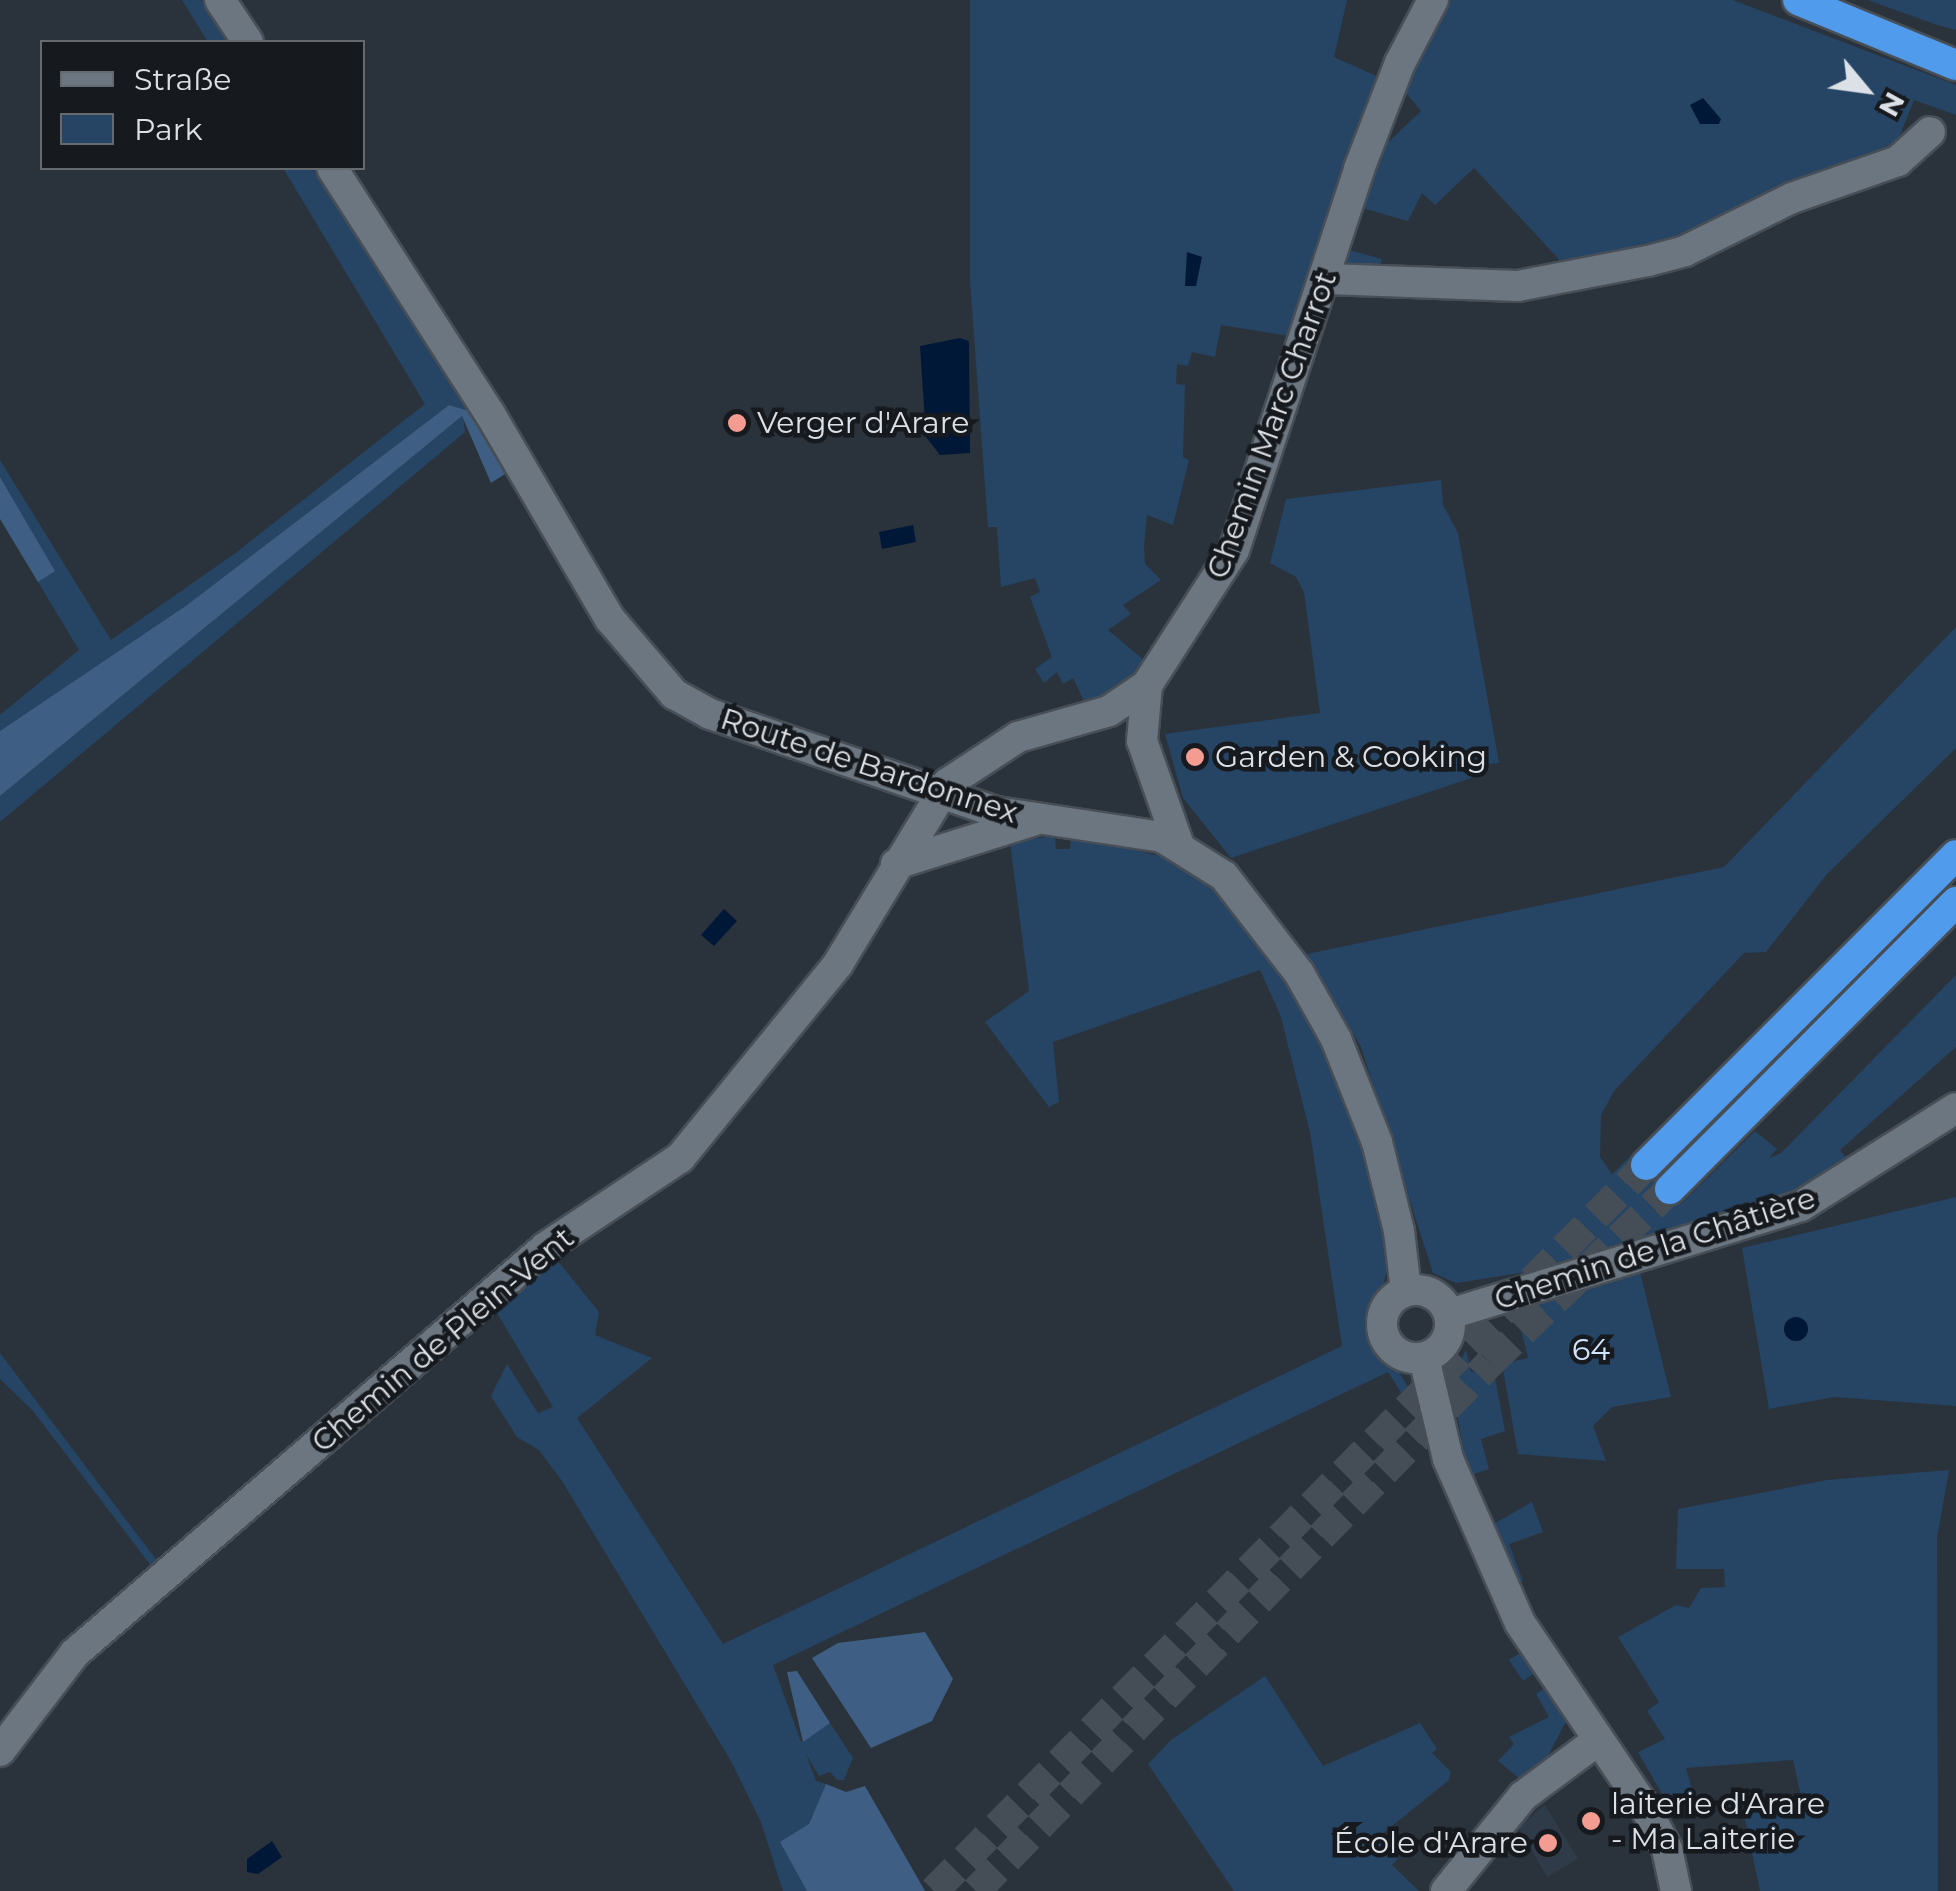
<!DOCTYPE html>
<meta charset="utf-8">
<style>
body{margin:0}
#map{position:relative;width:1956px;height:1891px;overflow:hidden;background:#2a333c;font-family:Montserrat,sans-serif}
div>[style]{position:absolute}
.built>*{inset:0;background:#303b4a}
.green>*{inset:0;background:#264464}
.forest>*{inset:0;background:#3e5f83}
.water>*{inset:0;background:#001837}
.round{border-radius:50%}
.highway-tunnel>*{height:30px;margin-top:-15px;transform-origin:0;background:repeating-linear-gradient(90deg,#454d56 0 30px,transparent 0 45px)}
.roads{filter:drop-shadow(2px 0 #474e56) drop-shadow(-2px 0 #474e56) drop-shadow(0 2px #474e56) drop-shadow(0 -2px #474e56)}
.minor>*{height:30px;margin:-15px;padding:0 15px;transform-origin:15px;border-radius:15px;background:#6c7681}
.minor>.ring{margin:-15px;padding:0;box-sizing:content-box;background:none;border:30px solid #6c7681;border-radius:50%}
.highway>*{height:30px;margin:-15px;padding:0 15px;transform-origin:15px;border-radius:15px;background:#509beb}
.dots>*{width:28px;height:28px;translate:-50% -50%;box-sizing:border-box;border:5px solid #161a1e;border-radius:50%}
span{translate:-50% -50%;white-space:nowrap;text-align:center;line-height:1.15;-webkit-text-stroke:9px #161a1e;paint-order:stroke}
.poi-label{font-size:30px;color:#dce1e7}
.left{translate:0 -50%;text-align:left}
.right{translate:-100% -50%;text-align:right}
.street-label{font-size:30px;color:#dce1e7}
.park-label{font-size:30px;color:#d2e7ff}
.legend{position:absolute;left:40px;top:40px;width:325px;height:130px;box-sizing:border-box;background:#161a1e;border:2px solid #656a6e;margin:0;padding:12px 18px;list-style:none;font-size:30px;color:#dce1e7}
.legend li{display:flex;align-items:center;gap:20px;height:50px}
.legend b{width:50px;border:2px solid #656a6e}
.north{position:absolute;left:1816px;top:40px;width:100px;height:100px;-webkit-text-stroke:8px #161a1e;paint-order:stroke;rotate:119deg;font-size:28px;font-weight:700;line-height:40px;text-align:center;color:#dce1e7}
.north::after{content:'';display:block;margin:auto;width:35px;height:45px;background:#dce1e7;clip-path:polygon(50% 0,100% 100%,50% 72%,0 100%)}
</style>
<div id="map">
<div class="built">
<i style="clip-path:polygon(1545px 1805px,1578px 1859px,1547px 1877px,1518px 1827px)"></i>
</div>
<div class="green">
<i style="clip-path:polygon(182px 0,201px 0,229px 42px,208px 42px)"></i>
<i style="clip-path:polygon(970px 0,1347px 0,1334px 57px,1381px 78px,1295px 337px,1221px 325px,1215px 357px,1192px 352px,1188px 366px,1177px 364px,1176px 384px,1185px 385px,1183px 457px,1189px 460px,1173px 525px,1147px 515px,1144px 545px,1145px 564px,1161px 580px,1123px 605px,1131px 614px,1108px 630px,1144px 660px,1155px 654px,1137px 679px,1086px 705px,1073px 678px,1063px 684px,1057px 672px,1044px 683px,1035px 669px,1052px 657px,1030px 597px,1040px 592px,1035px 578px,1001px 587px,997px 527px,988px 527px,970px 280px)"></i>
<i style="clip-path:polygon(1446px 0,1733px 0,1956px 85px,1956px 115px,1914px 100px,1894px 150px,1673px 243px,1568px 269px,1474px 168px,1435px 205px,1422px 193px,1408px 221px,1362px 208px,1349px 250px,1382px 259px,1378px 273px,1349px 268px,1344px 245px,1383px 147px,1421px 111px,1400px 86px)"></i>
<i style="clip-path:polygon(1868px 0,1956px 0,1956px 30px,1934px 24px)"></i>
<i style="clip-path:polygon(283px 168px,312px 168px,473px 412px,449px 405px,187px 605px,0 731px,0 715px,79px 650px,38px 582px,54px 570px,0 477px,0 460px,111px 640px,237px 552px,425px 404px)"></i>
<i style="clip-path:polygon(463px 415px,465px 432px,0 822px,0 796px)"></i>
<i style="clip-path:polygon(1441px 480px,1443px 505px,1458px 533px,1499px 763px,1479px 765px,1480px 775px,1231px 858px,1183px 798px,1165px 734px,1320px 713px,1304px 592px,1296px 577px,1270px 563px,1286px 499px)"></i>
<i style="clip-path:polygon(1956px 627px,1956px 748px,1827px 874px,1766px 952px,1744px 953px,1614px 1091px,1601px 1115px,1600px 1157px,1612px 1174px,1631px 1156px,1681px 1204px,1755px 1131px,1777px 1149px,1769px 1158px,1781px 1153px,1956px 975px,1956px 1047px,1840px 1150px,1849px 1162px,1814px 1184px,1528px 1272px,1456px 1283px,1433px 1273px,1361px 1047px,1307px 954px,1724px 867px)"></i>
<i style="clip-path:polygon(1071px 835px,1185px 862px,1224px 895px,1310px 1013px,1376px 1180px,1389px 1258px,1374px 1330px,1421px 1409px,1412px 1410px,1388px 1372px,773px 1665px,801px 1742px,830px 1723px,853px 1758px,844px 1780px,837px 1780px,830px 1772px,819px 1776px,806px 1754px,816px 1781px,826px 1784px,809px 1824px,807px 1891px,783px 1891px,761px 1822px,731px 1761px,562px 1481px,539px 1450px,517px 1437px,491px 1396px,507px 1364px,538px 1413px,553px 1407px,494px 1308px,553px 1255px,599px 1312px,595px 1335px,652px 1358px,577px 1418px,723px 1644px,1342px 1346px,1310px 1132px,1280px 1014px,1260px 970px,1053px 1042px,1059px 1102px,1049px 1107px,985px 1022px,1029px 991px,1010px 842px,1055px 836px,1056px 849px,1070px 849px)"></i>
<i style="clip-path:polygon(1956px 1197px,1956px 1406px,1834px 1397px,1769px 1409px,1742px 1248px)"></i>
<i style="clip-path:polygon(1640px 1272px,1671px 1397px,1612px 1407px,1593px 1426px,1606px 1461px,1518px 1454px,1502px 1364px,1528px 1358px,1516px 1309px)"></i>
<i style="clip-path:polygon(1466px 1350px,1471px 1372px,1493px 1367px,1505px 1431px,1481px 1439px,1489px 1469px,1468px 1476px,1451px 1379px)"></i>
<i style="clip-path:polygon(0 1353px,158px 1562px,152px 1567px,33px 1411px,0 1379px)"></i>
<i style="clip-path:polygon(1949px 1470px,1937px 1538px,1938px 1891px,1760px 1891px,1743px 1810px,1802px 1801px,1793px 1760px,1686px 1768px,1695px 1800px,1669px 1806px,1638px 1752px,1665px 1739px,1647px 1711px,1659px 1702px,1618px 1637px,1676px 1605px,1689px 1608px,1701px 1588px,1725px 1587px,1724px 1569px,1676px 1569px,1678px 1509px,1827px 1480px)"></i>
<i style="clip-path:polygon(1532px 1502px,1543px 1532px,1509px 1544px,1523px 1581px,1511px 1585px,1488px 1527px)"></i>
<i style="clip-path:polygon(1523px 1651px,1538px 1671px,1523px 1681px,1509px 1660px)"></i>
<i style="clip-path:polygon(1265px 1676px,1323px 1766px,1420px 1723px,1437px 1749px,1432px 1753px,1451px 1772px,1449px 1780px,1382px 1834px,1401px 1855px,1392px 1865px,1419px 1891px,1234px 1891px,1148px 1764px,1171px 1740px)"></i>
<i style="clip-path:polygon(1547px 1686px,1567px 1720px,1544px 1763px,1519px 1778px,1498px 1761px,1514px 1744px,1509px 1737px,1549px 1717px,1536px 1694px)"></i>
</div>
<div class="forest">
<i style="clip-path:polygon(449px 405px,473px 412px,508px 472px,491px 483px,462px 416px,0 796px,0 731px,187px 605px)"></i>
<i style="clip-path:polygon(0 477px,55px 571px,38px 582px,0 519px)"></i>
<i style="clip-path:polygon(925px 1632px,953px 1679px,932px 1721px,871px 1748px,812px 1658px,838px 1643px)"></i>
<i style="clip-path:polygon(797px 1671px,830px 1723px,803px 1742px,787px 1672px)"></i>
<i style="clip-path:polygon(826px 1784px,846px 1792px,865px 1786px,925px 1891px,807px 1891px,780px 1842px,809px 1824px)"></i>
</div>
<div class="water">
<i style="clip-path:polygon(1703px 98px,1721px 119px,1719px 124px,1700px 124px,1690px 105px)"></i>
<i style="clip-path:polygon(1187px 252px,1202px 257px,1196px 286px,1185px 286px)"></i>
<i style="clip-path:polygon(960px 338px,969px 341px,970px 453px,940px 455px,926px 437px,920px 346px)"></i>
<i style="clip-path:polygon(913px 525px,916px 542px,882px 549px,879px 532px)"></i>
<i style="clip-path:polygon(724px 909px,737px 921px,714px 946px,701px 935px)"></i>
<i class="round" style="left:1784px;top:1317px;width:24px;height:24px"></i>
<i style="clip-path:polygon(272px 1841px,282px 1857px,258px 1874px,247px 1872px,247px 1859px)"></i>
</div>
<div class="highway-tunnel">
<i style="left:934px;top:1891px;width:1017px;rotate:-45.56deg"></i>
<i style="left:976px;top:1891px;width:737px;rotate:-45.77deg"></i>
<i style="left:1490px;top:1363px;width:250px;rotate:-44deg"></i>
</div>
<div class="roads">
<div class="minor">
<i style="left:220px;top:0;width:50px;rotate:56.3deg"></i>
<i style="left:332px;top:168px;width:292px;rotate:57.3deg"></i>
<i style="left:490px;top:414px;width:238px;rotate:59.7deg"></i>
<i style="left:610px;top:619px;width:99px;rotate:49.5deg"></i>
<i style="left:674px;top:694px;width:41px;rotate:29.1deg"></i>
<i style="left:710px;top:714px;width:303px;rotate:18.9deg"></i>
<i style="left:997px;top:812px;width:167px;rotate:8.6deg"></i>
<i style="left:1162px;top:837px;width:73px;rotate:32.2deg"></i>
<i style="left:1224px;top:876px;width:123px;rotate:52.3deg"></i>
<i style="left:1299px;top:973px;width:76px;rotate:60.7deg"></i>
<i style="left:1336px;top:1039px;width:111px;rotate:68.3deg"></i>
<i style="left:1377px;top:1142px;width:92px;rotate:76.1deg"></i>
<i style="left:1399px;top:1231px;width:60px;rotate:83.3deg"></i>
<i style="left:1327px;top:279px;width:191px;rotate:2.1deg"></i>
<i style="left:1518px;top:286px;width:132px;rotate:-10.9deg"></i>
<i style="left:1648px;top:261px;width:38px;rotate:-15deg"></i>
<i style="left:1685px;top:251px;width:119px;rotate:-26.4deg"></i>
<i style="left:1792px;top:198px;width:112px;rotate:-19.2deg"></i>
<i style="left:1898px;top:161px;width:43px;rotate:-42.2deg"></i>
<i style="left:1178px;top:843px;width:108px;rotate:-109.4deg"></i>
<i style="left:1142px;top:741px;width:56px;rotate:-84.9deg"></i>
<i style="left:1147px;top:685px;width:161px;rotate:-57.2deg"></i>
<i style="left:1234px;top:550px;width:401px;rotate:-71.8deg"></i>
<i style="left:1359px;top:169px;width:114px;rotate:-68.9deg"></i>
<i style="left:1400px;top:63px;width:71px;rotate:-62.4deg"></i>
<i style="left:896px;top:864px;width:143px;rotate:-17.5deg"></i>
<i class="ring" style="left:1382px;top:1290px;width:38px;height:38px"></i>
<i style="left:1450px;top:1314px;width:367px;rotate:-17.1deg"></i>
<i style="left:1801px;top:1206px;width:183px;rotate:-32.3deg"></i>
<i style="left:1424px;top:1358px;width:104px;rotate:76.6deg"></i>
<i style="left:1448px;top:1459px;width:179px;rotate:66.3deg"></i>
<i style="left:1520px;top:1623px;width:225px;rotate:55.9deg"></i>
<i style="left:1646px;top:1809px;width:45px;rotate:62.3deg"></i>
<i style="left:1667px;top:1849px;width:43px;rotate:77.9deg"></i>
<i style="left:0;top:1751px;width:123px;rotate:-52.6deg"></i>
<i style="left:75px;top:1653px;width:622px;rotate:-40.76deg"></i>
<i style="left:546px;top:1247px;width:161px;rotate:-33.6deg"></i>
<i style="left:680px;top:1158px;width:250px;rotate:-50.8deg"></i>
<i style="left:838px;top:964px;width:212px;rotate:-58.7deg"></i>
<i style="left:948px;top:783px;width:84px;rotate:-33.3deg"></i>
<i style="left:1018px;top:737px;width:95px;rotate:-15.9deg"></i>
<i style="left:1109px;top:711px;width:46px;rotate:-34.4deg"></i>
<i style="left:1446px;top:1891px;width:122px;rotate:-51deg"></i>
<i style="left:1523px;top:1796px;width:92px;rotate:-36.6deg"></i>
</div>
<div class="highway">
<i style="left:1798px;top:0;width:171px;rotate:22.4deg"></i>
<i style="left:1646px;top:1165px;width:438px;rotate:-45deg"></i>
<i style="left:1670px;top:1189px;width:405px;rotate:-45.1deg"></i>
</div>
</div>
<div class="dots">
<i style="left:737px;top:423px;background:#f59c92"></i>
<i style="left:1195px;top:757px;background:#f59c92"></i>
<i style="left:1591px;top:1821px;background:#f59c92"></i>
<i style="left:1548px;top:1843px;background:#f59c92"></i>
</div>
<div class="poi-label">
<span class="left" style="left:757px;top:423px">Verger d'Arare</span>
<span class="left" style="left:1215px;top:757px">Garden &amp; Cooking</span>
<span class="left" style="left:1611px;top:1821px">laiterie d'Arare<br>- Ma Laiterie</span>
<span class="right" style="left:1528px;top:1843px">École d'Arare</span>
</div>
<div class="street-label">
<span style="left:1272px;top:425px;rotate:-70deg">Chemin Marc Charrot</span>
<span style="left:869px;top:766px;rotate:18deg">Route de Bardonnex</span>
<span style="left:1655px;top:1249px;rotate:-18deg">Chemin de la Châtière</span>
<span style="left:443px;top:1340px;rotate:-40deg">Chemin de Plein-Vent</span>
</div>
<div class="park-label">
<span style="left:1591px;top:1350px">64</span>
</div>
<ul class="legend">
<li><b style="height:12px;background:#6c7681"></b>Straße</li>
<li><b style="height:28px;background:#264464"></b>Park</li>
</ul>
<div class="north">N</div>
</div>
